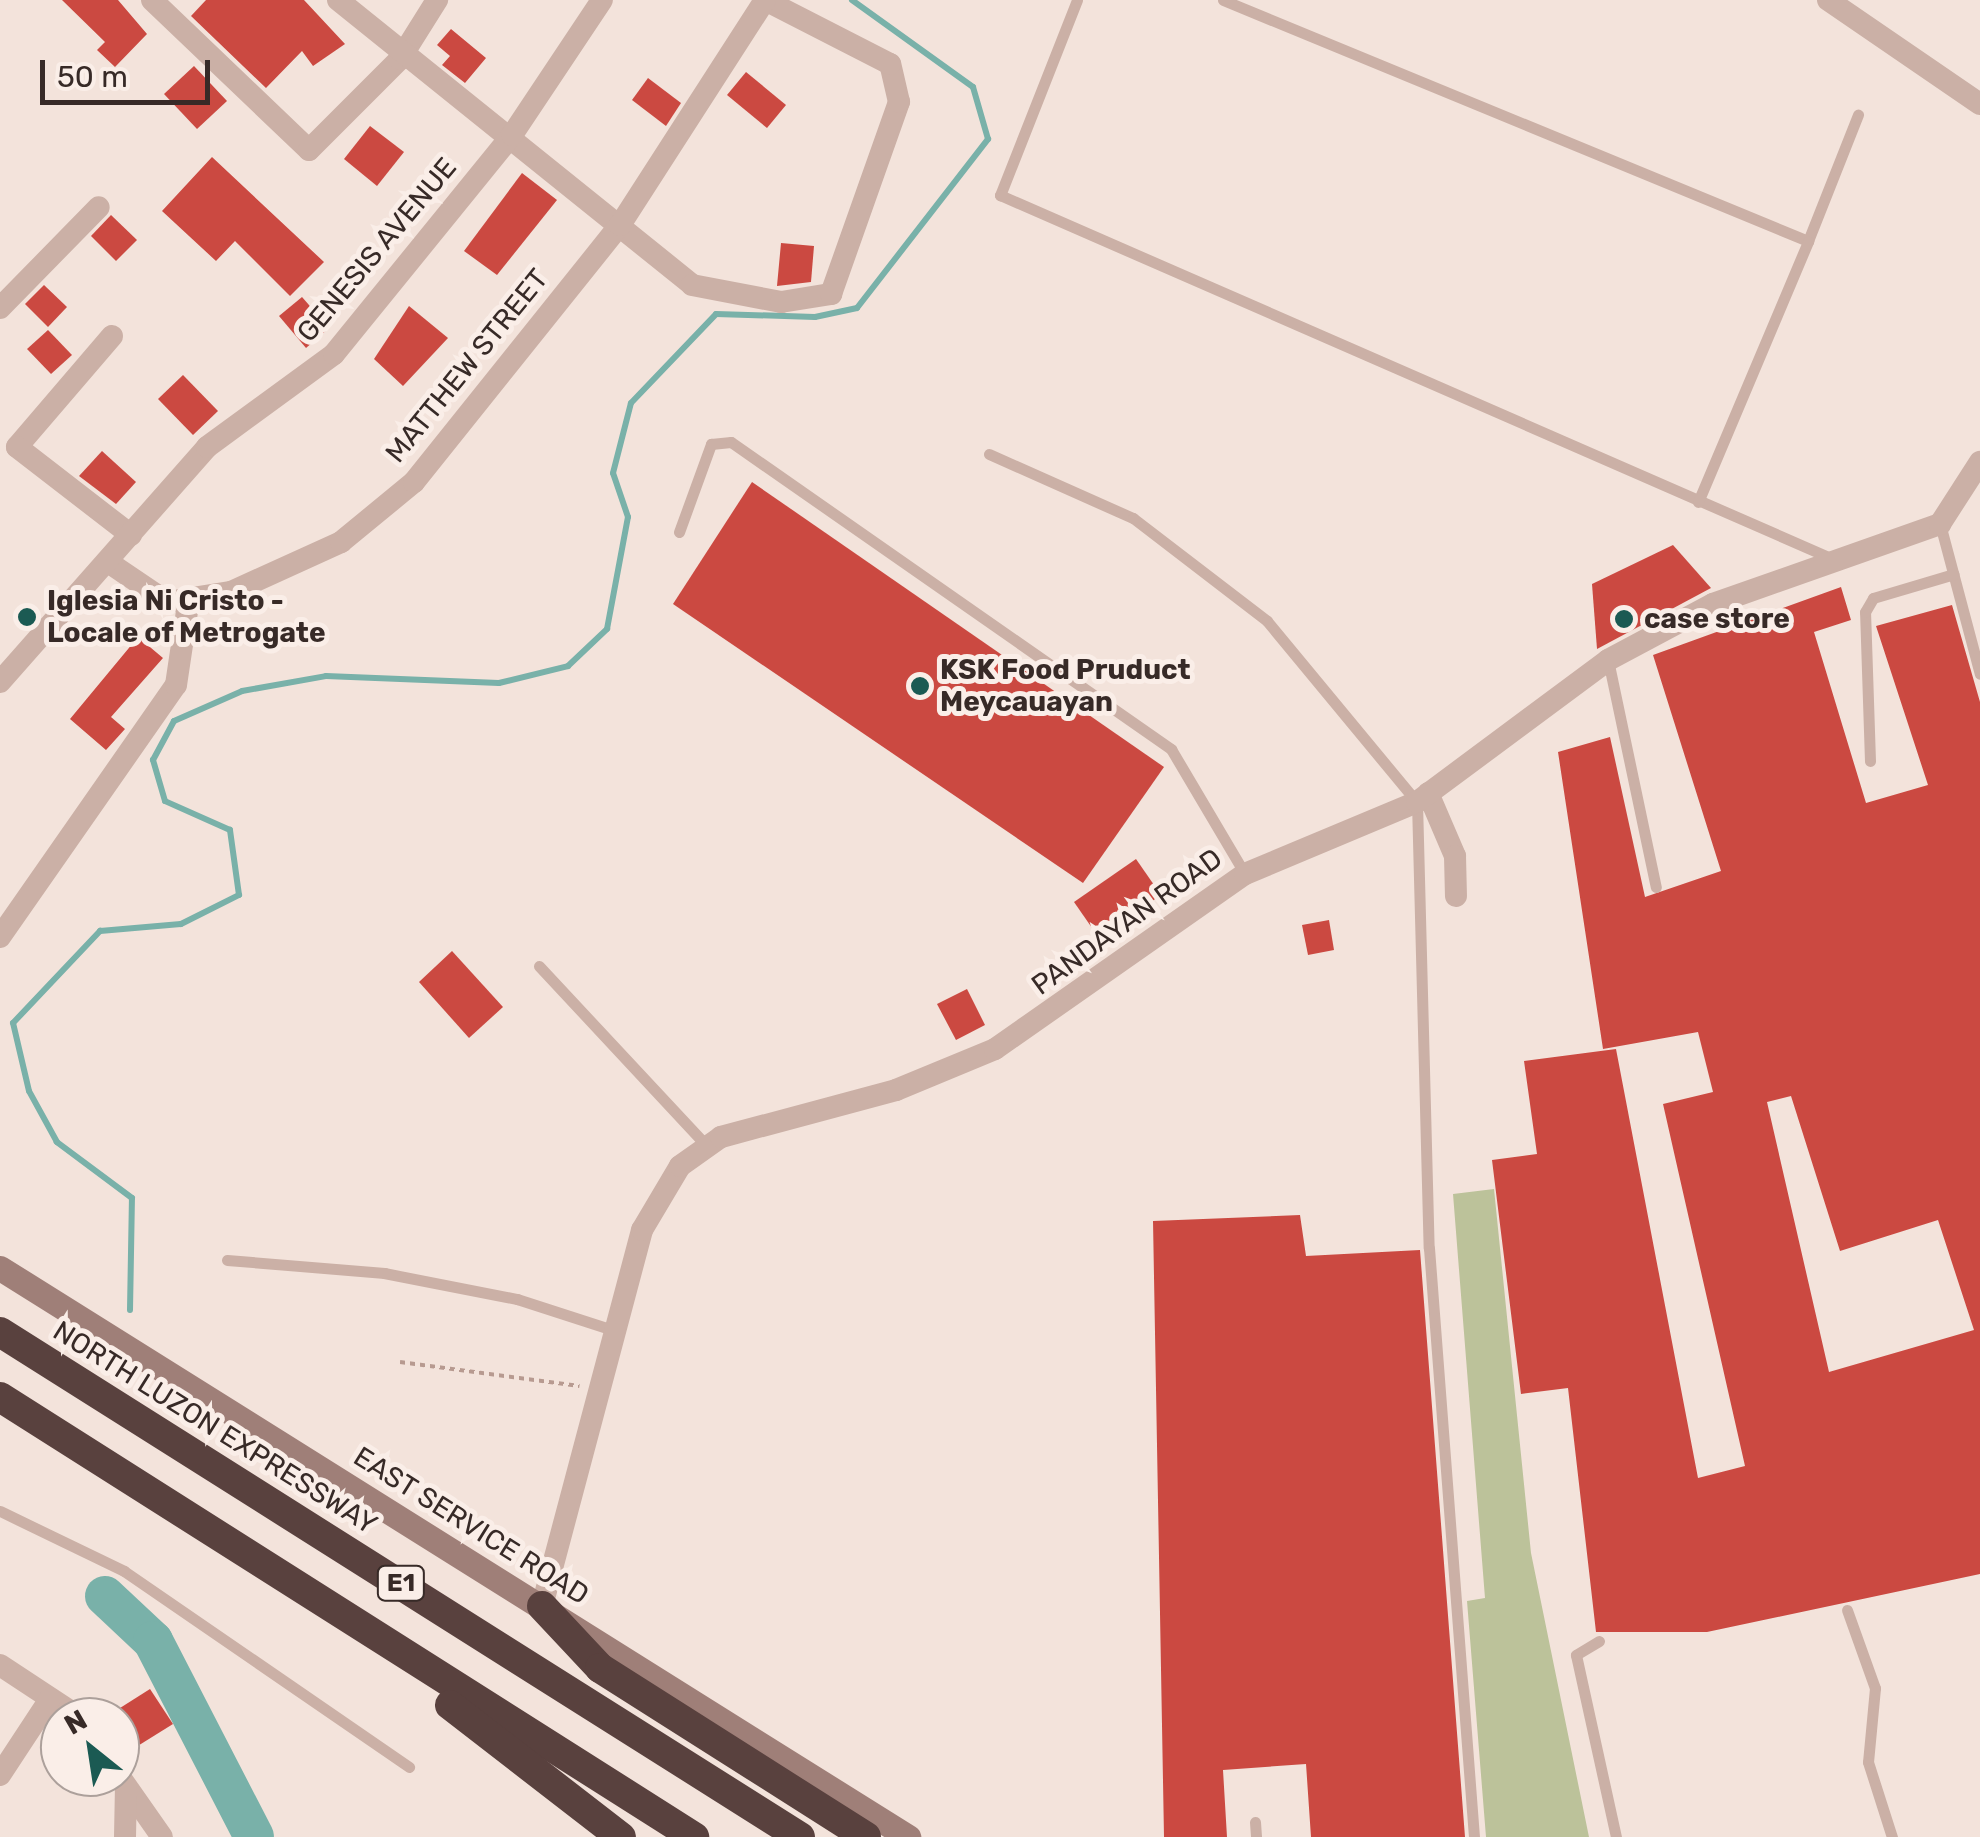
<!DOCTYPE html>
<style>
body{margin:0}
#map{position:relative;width:1980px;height:1837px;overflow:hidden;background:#f3e3db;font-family:Rubik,sans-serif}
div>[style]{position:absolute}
.green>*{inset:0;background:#bcc29a}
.stream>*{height:6px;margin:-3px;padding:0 3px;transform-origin:3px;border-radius:3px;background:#79b1a9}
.river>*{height:40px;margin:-20px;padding:0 20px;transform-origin:20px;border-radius:20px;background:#79b1a9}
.building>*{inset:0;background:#cb4941}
.path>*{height:4px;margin-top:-2px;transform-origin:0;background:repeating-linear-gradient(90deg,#b79a90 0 5px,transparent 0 10px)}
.lane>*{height:11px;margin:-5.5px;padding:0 5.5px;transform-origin:5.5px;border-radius:5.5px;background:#cbb0a6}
.street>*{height:22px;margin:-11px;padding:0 11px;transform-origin:11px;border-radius:11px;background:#cbb0a6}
.secondary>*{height:25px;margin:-12.5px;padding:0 12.5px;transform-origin:12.5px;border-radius:12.5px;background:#9f7f78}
.highway>*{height:30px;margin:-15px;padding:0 15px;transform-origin:15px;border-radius:15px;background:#59413e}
.dots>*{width:28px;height:28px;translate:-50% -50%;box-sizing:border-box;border:5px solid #faeee8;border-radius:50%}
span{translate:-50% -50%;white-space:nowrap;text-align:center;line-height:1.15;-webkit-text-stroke:10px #faeee8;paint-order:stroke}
.shield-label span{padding:2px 8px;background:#faeee8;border:2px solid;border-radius:8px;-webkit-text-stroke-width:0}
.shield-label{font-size:25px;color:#372a27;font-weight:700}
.street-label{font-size:28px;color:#372a27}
.poi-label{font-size:28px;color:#372a27;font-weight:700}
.left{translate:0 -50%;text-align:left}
.north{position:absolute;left:40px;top:1697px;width:100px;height:100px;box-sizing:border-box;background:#faeee8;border:2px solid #aca09b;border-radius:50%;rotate:330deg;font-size:28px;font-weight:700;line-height:40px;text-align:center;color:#372a27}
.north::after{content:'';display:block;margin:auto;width:35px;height:45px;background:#1b5a53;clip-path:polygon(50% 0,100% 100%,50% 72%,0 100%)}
.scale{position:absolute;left:40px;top:60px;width:170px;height:45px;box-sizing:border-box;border:5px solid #372a27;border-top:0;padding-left:12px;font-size:30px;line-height:35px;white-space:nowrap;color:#372a27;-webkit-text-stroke:8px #faeee8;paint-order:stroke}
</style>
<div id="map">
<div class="green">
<i style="clip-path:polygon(1494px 1189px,1531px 1553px,1589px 1837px,1486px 1837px,1467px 1601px,1485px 1598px,1453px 1194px)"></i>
</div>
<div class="stream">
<i style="left:130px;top:1310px;width:112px;rotate:-89deg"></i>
<i style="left:132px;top:1198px;width:94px;rotate:-143.3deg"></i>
<i style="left:57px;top:1142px;width:58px;rotate:-118.8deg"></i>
<i style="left:29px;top:1091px;width:70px;rotate:-103.2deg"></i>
<i style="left:13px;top:1023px;width:127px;rotate:-46.6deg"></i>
<i style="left:100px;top:931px;width:81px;rotate:-4.9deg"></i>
<i style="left:181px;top:924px;width:65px;rotate:-26.6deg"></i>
<i style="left:239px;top:895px;width:66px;rotate:-97.9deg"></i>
<i style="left:230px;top:830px;width:71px;rotate:-156deg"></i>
<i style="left:165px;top:801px;width:43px;rotate:-106.3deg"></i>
<i style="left:153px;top:760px;width:44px;rotate:-61.7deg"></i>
<i style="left:174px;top:721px;width:74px;rotate:-23.8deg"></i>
<i style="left:242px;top:691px;width:85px;rotate:-10.1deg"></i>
<i style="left:326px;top:676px;width:173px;rotate:2.3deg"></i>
<i style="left:499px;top:683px;width:71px;rotate:-13.8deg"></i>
<i style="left:568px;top:666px;width:54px;rotate:-43.5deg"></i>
<i style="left:607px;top:629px;width:114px;rotate:-79.4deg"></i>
<i style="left:628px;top:517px;width:46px;rotate:-108.8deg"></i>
<i style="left:613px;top:473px;width:72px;rotate:-75.6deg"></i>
<i style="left:631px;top:403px;width:123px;rotate:-46.3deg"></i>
<i style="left:716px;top:314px;width:99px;rotate:1.7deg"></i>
<i style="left:815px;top:317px;width:43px;rotate:-12.1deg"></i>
<i style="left:857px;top:308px;width:214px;rotate:-52.2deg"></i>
<i style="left:988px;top:139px;width:54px;rotate:-106.1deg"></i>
<i style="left:973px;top:87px;width:149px;rotate:-144.3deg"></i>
</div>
<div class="river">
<i style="left:105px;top:1596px;width:66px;rotate:43.2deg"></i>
<i style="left:153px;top:1641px;width:220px;rotate:62.7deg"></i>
</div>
<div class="building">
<i style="clip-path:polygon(62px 0,118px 0,147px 34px,115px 67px,97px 50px,105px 42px)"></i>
<i style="clip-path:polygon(206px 0,304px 0,345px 44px,313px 66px,302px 51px,266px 88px,191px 16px)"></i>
<i style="clip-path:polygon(451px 29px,486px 58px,465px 83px,442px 65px,450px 56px,437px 45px)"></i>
<i style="clip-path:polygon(194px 66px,227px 101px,197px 129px,164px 94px)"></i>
<i style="clip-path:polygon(746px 72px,786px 105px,767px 128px,727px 95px)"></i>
<i style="clip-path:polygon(648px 78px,681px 103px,666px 126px,632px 100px)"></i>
<i style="clip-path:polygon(370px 126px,404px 152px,377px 186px,344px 159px)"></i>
<i style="clip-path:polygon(212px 157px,324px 262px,290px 296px,235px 241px,216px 261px,162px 211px)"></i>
<i style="clip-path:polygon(522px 173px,557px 200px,497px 275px,464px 251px)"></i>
<i style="clip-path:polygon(111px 215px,137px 240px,116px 261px,91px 236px)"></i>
<i style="clip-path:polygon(781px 243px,814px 246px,811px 282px,777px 286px)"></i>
<i style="clip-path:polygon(44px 285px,67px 307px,48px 327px,25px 304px)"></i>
<i style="clip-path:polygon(302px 297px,329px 328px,306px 348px,279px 316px)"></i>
<i style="clip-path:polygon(409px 306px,448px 338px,403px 386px,374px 359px)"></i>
<i style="clip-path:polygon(48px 330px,72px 355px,51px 374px,27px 349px)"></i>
<i style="clip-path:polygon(183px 375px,218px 411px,193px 435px,158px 399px)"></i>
<i style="clip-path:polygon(102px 451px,136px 482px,116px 504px,79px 476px)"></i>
<i style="clip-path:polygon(752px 482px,1164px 767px,1083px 883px,673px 604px)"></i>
<i style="clip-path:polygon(1673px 545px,1711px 588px,1597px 649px,1592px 584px)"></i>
<i style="clip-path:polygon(evenodd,1841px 587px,1851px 620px,1814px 632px,1866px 803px,1928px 785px,1876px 626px,1952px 605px,1980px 702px,1980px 1574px,1707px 1632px,1596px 1632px,1568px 1388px,1521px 1394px,1492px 1160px,1537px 1154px,1524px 1061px,1616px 1049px,1698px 1478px,1745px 1466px,1663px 1104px,1713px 1092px,1698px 1032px,1603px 1049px,1558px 752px,1610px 737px,1645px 897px,1721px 871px,1653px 655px,1841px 587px,1791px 1096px,1840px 1251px,1938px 1220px,1974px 1330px,1829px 1372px,1767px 1102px,1791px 1096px)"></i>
<i style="clip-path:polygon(138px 637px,163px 658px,111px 717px,125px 729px,106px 750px,70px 719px)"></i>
<i style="clip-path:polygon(1136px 859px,1161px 895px,1099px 938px,1074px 902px)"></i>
<i style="clip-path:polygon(1329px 920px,1334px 950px,1308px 955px,1302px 925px)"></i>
<i style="clip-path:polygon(452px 951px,503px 1007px,469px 1038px,419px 982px)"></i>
<i style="clip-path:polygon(967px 989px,985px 1025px,956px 1040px,937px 1004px)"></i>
<i style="clip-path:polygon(1300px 1215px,1306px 1256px,1420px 1250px,1465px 1837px,1311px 1837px,1306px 1764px,1223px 1770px,1227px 1837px,1164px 1837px,1153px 1221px)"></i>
<i style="clip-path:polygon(150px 1689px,173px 1724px,120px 1757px,120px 1708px)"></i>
</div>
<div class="path">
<i style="left:400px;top:1362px;width:181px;rotate:7.6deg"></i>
</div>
<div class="lane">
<i style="left:1077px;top:0;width:210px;rotate:111.5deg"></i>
<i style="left:1000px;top:195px;width:909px;rotate:23.6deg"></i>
<i style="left:1223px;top:0;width:633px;rotate:22.39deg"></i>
<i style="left:1808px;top:241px;width:136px;rotate:-68.4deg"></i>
<i style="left:989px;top:454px;width:158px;rotate:24deg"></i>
<i style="left:1133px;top:518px;width:169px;rotate:37.5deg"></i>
<i style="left:1267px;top:621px;width:235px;rotate:50.4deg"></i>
<i style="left:1417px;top:802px;width:446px;rotate:88.5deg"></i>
<i style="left:1429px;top:1248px;width:591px;rotate:85.63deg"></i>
<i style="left:1698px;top:502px;width:283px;rotate:-67.1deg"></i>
<i style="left:1940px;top:524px;width:155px;rotate:75.1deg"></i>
<i style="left:679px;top:532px;width:94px;rotate:-70deg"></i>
<i style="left:711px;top:444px;width:20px;rotate:-6deg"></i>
<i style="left:731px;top:442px;width:537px;rotate:34.9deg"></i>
<i style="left:1171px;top:749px;width:145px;rotate:59.4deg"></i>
<i style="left:1608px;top:660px;width:232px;rotate:78.1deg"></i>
<i style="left:1870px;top:761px;width:149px;rotate:-91.9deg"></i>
<i style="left:1865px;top:612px;width:16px;rotate:-60deg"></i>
<i style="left:1873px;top:598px;width:84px;rotate:-16.5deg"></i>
<i style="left:539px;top:966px;width:248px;rotate:47deg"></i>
<i style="left:227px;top:1260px;width:158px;rotate:4.7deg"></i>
<i style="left:384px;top:1273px;width:136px;rotate:11.1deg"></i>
<i style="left:517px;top:1299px;width:104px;rotate:17.9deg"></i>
<i style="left:0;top:1511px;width:138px;rotate:25.8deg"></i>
<i style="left:124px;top:1571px;width:346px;rotate:34.5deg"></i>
<i style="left:1847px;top:1610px;width:83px;rotate:70.3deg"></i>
<i style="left:1875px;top:1688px;width:74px;rotate:95.4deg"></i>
<i style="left:1868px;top:1762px;width:79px;rotate:72.3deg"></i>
<i style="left:1599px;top:1641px;width:27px;rotate:149deg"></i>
<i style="left:1576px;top:1655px;width:186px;rotate:77.6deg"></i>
<i style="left:1255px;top:1822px;width:15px;rotate:86deg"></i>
</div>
<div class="street">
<i style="left:152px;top:0;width:217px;rotate:43.7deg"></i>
<i style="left:309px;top:150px;width:129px;rotate:-45deg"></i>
<i style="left:400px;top:59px;width:70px;rotate:-57.9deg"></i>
<i style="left:338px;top:0;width:454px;rotate:38.8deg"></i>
<i style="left:692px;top:285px;width:91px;rotate:10.8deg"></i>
<i style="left:781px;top:302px;width:51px;rotate:-9.1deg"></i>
<i style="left:831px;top:294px;width:204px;rotate:-70.5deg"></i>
<i style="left:899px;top:102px;width:39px;rotate:-103deg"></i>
<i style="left:890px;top:64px;width:140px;rotate:-152.9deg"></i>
<i style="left:1828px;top:0;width:184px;rotate:34.4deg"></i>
<i style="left:0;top:308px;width:141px;rotate:-45.6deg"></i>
<i style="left:112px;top:336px;width:146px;rotate:130.6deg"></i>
<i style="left:17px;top:447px;width:144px;rotate:37.7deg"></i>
<i style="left:108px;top:562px;width:71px;rotate:34.1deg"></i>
<i style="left:167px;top:602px;width:65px;rotate:-8.9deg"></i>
<i style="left:231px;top:592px;width:121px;rotate:-24.4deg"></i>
<i style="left:341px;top:542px;width:94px;rotate:-39.4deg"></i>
<i style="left:414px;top:482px;width:329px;rotate:-51.3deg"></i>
<i style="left:620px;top:225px;width:268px;rotate:-57.2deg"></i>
<i style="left:0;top:682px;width:313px;rotate:-48.6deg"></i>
<i style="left:207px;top:447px;width:157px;rotate:-36.2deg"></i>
<i style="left:334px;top:354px;width:282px;rotate:-50.9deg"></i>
<i style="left:512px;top:135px;width:162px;rotate:-56.3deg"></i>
<i style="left:1428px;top:793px;width:69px;rotate:66.8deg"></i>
<i style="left:1455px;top:856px;width:40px;rotate:88.6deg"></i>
<i style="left:0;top:937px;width:307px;rotate:-55.1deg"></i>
<i style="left:176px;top:685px;width:88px;rotate:-81.5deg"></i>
<i style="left:542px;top:1606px;width:389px;rotate:-75.1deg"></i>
<i style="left:642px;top:1230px;width:74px;rotate:-59.3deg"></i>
<i style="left:680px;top:1166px;width:50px;rotate:-35.3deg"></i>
<i style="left:721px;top:1137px;width:181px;rotate:-15deg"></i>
<i style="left:896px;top:1090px;width:107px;rotate:-22.5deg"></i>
<i style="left:995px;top:1049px;width:305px;rotate:-35deg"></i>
<i style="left:1245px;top:874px;width:186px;rotate:-22.7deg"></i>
<i style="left:1417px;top:802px;width:238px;rotate:-36.6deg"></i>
<i style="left:1608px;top:660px;width:119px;rotate:-28.1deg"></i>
<i style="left:1713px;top:604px;width:241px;rotate:-19.4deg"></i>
<i style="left:1940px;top:524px;width:74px;rotate:-57.2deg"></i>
<i style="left:0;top:1665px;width:95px;rotate:33.4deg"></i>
<i style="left:0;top:1775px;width:91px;rotate:-56.7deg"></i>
<i style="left:120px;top:1777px;width:73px;rotate:55deg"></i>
<i style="left:125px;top:1837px;width:50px;rotate:-88.9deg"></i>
</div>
<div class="secondary">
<i style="left:0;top:1268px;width:1072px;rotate:32.07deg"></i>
</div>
<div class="highway">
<i style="left:0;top:1332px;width:946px;rotate:32.26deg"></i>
<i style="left:0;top:1397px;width:822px;rotate:32.37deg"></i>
<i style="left:542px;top:1606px;width:85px;rotate:46.9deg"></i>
<i style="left:600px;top:1668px;width:315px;rotate:32.4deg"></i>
<i style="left:450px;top:1705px;width:216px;rotate:37.7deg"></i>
</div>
<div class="dots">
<i style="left:27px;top:617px;background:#1b5a53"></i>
<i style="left:1624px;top:619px;background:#1b5a53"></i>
<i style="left:920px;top:686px;background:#1b5a53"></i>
</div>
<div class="shield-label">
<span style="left:401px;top:1583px">E1</span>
</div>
<div class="street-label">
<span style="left:377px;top:250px;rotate:-50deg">GENESIS AVENUE</span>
<span style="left:467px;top:366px;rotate:-51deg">MATTHEW STREET</span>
<span style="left:1127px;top:922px;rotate:-36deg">PANDAYAN ROAD</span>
<span style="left:215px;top:1428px;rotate:32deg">NORTH LUZON EXPRESSWAY</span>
<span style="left:471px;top:1526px;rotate:32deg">EAST SERVICE ROAD</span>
</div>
<div class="poi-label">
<span class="left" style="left:47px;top:617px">Iglesia Ni Cristo -<br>Locale of Metrogate</span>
<span class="left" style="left:1644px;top:619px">case store</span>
<span class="left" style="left:940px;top:686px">KSK Food Pruduct<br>Meycauayan</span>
</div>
<div class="north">N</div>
<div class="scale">50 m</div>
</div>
